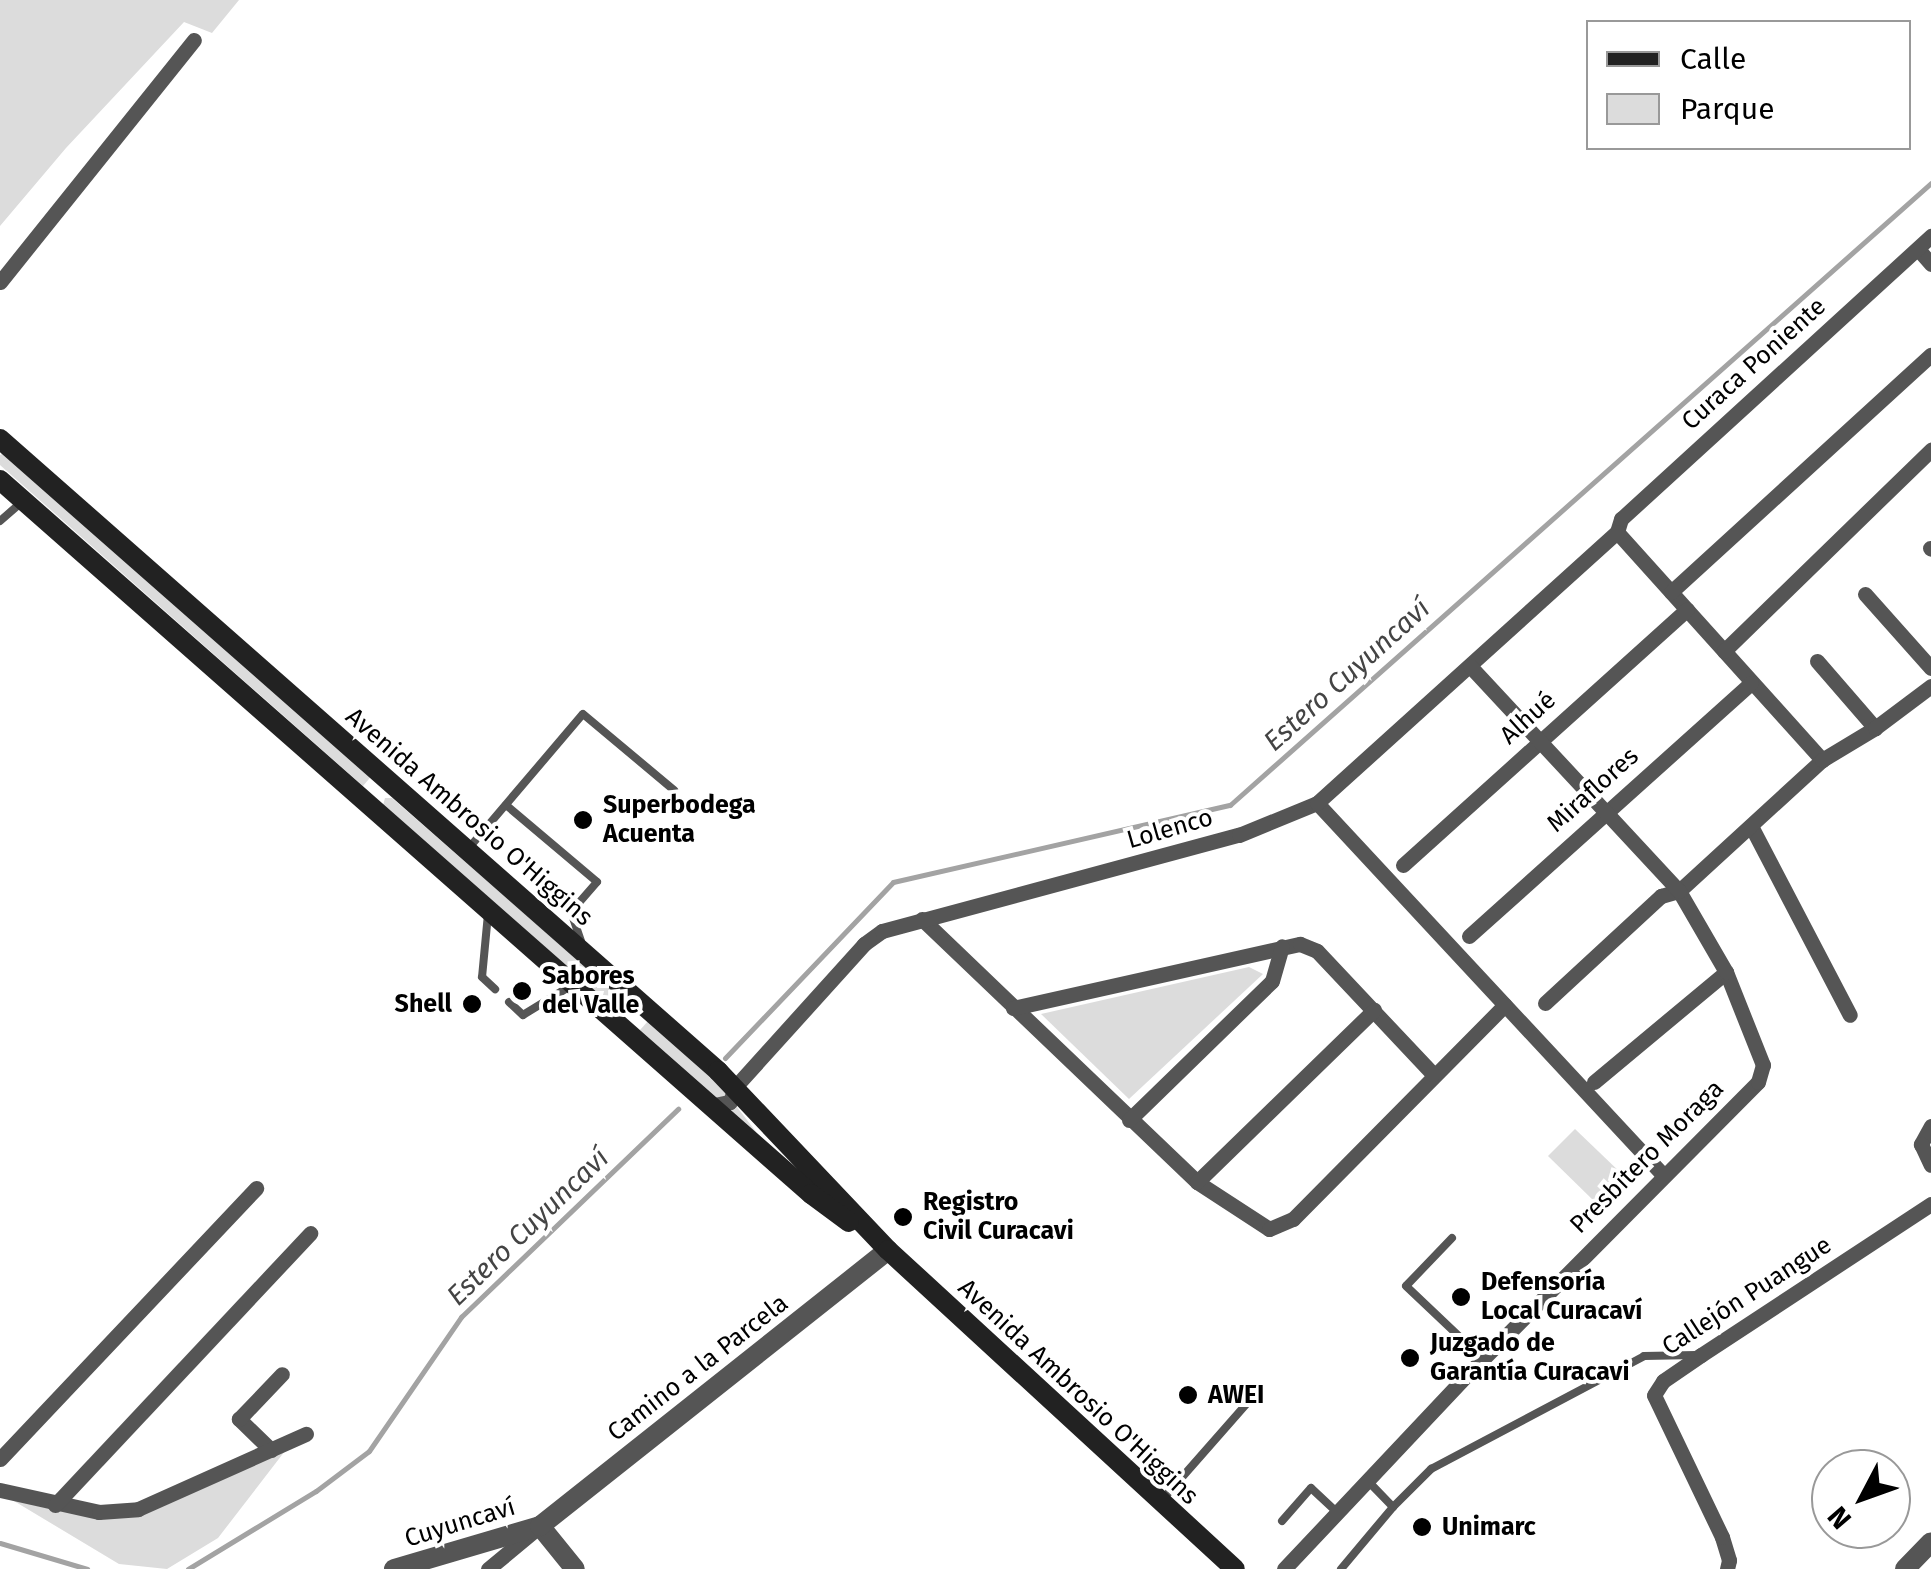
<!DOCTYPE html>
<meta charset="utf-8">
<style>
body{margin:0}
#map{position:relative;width:1931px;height:1569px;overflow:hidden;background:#fff;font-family:"Fira Sans",sans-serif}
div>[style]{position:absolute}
.green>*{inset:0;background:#dcdcdc}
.stream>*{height:5px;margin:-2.5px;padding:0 2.5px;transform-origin:2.5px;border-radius:2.5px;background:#a3a3a3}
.service>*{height:8px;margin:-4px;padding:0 4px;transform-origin:4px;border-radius:4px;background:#555}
.minor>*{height:15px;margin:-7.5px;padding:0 7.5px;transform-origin:7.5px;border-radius:7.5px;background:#555}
.tertiary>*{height:20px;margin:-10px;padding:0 10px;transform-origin:10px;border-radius:10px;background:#555}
.secondary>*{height:20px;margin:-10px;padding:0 10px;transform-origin:10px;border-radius:10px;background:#222}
.dots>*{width:28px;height:28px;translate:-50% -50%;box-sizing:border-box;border:5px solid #fff;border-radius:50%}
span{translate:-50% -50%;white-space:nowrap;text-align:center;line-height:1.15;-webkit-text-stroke:8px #fff;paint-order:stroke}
.street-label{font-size:25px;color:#000}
.poi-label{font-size:25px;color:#000;font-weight:700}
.left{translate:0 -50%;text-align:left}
.right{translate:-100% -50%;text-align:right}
.water-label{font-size:28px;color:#444;font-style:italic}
.legend{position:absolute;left:1586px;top:20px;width:325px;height:130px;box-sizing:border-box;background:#fff;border:2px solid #999;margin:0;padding:12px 18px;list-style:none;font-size:30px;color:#000}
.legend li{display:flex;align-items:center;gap:20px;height:50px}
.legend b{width:50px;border:2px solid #999}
.north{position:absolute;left:1811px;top:1449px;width:100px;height:100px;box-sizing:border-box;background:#fff;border:2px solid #999;border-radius:50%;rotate:229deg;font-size:28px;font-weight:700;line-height:40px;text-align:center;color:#000}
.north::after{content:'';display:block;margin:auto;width:35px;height:45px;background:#000;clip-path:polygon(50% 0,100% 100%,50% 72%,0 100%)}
</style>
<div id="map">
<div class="green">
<i style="clip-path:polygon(0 0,239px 0,212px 33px,184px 22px,66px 148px,0 226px)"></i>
<i style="clip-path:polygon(4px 453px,374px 773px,363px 786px,0 465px,0 455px)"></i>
<i style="clip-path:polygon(385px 798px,392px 798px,629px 1005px,625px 1016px,621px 1018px,382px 809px)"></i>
<i style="clip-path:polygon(1249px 967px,1263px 974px,1129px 1099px,1041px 1014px)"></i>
<i style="clip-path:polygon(649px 1020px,720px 1085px,757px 1133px,640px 1030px)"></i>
<i style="clip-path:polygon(1575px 1129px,1623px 1175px,1596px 1203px,1548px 1156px)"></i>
<i style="clip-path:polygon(295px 1438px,218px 1538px,167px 1569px,119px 1564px,4px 1495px,55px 1505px,138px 1509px)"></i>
</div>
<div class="stream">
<i style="left:725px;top:1058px;width:243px;rotate:-46.3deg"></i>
<i style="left:893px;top:882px;width:346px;rotate:-12.9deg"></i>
<i style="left:1230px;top:805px;width:937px;rotate:-41.58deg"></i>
<i style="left:0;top:1543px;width:91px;rotate:16.6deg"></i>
<i style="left:188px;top:1569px;width:150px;rotate:-31.4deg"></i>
<i style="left:316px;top:1491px;width:66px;rotate:-37deg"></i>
<i style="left:369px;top:1451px;width:163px;rotate:-55.5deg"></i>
<i style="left:461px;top:1317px;width:301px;rotate:-43.8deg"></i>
</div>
<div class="service">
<i style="left:0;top:521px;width:30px;rotate:-41deg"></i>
<i style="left:506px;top:805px;width:119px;rotate:40.2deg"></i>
<i style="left:597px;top:882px;width:40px;rotate:131deg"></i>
<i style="left:571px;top:912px;width:31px;rotate:71deg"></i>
<i style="left:468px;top:849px;width:177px;rotate:-49.6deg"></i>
<i style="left:583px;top:714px;width:119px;rotate:39.9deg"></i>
<i style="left:488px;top:914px;width:63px;rotate:95.4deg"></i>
<i style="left:482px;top:977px;width:18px;rotate:43deg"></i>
<i style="left:509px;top:1002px;width:19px;rotate:43deg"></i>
<i style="left:523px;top:1015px;width:57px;rotate:-31.5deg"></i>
<i style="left:1452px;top:1238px;width:66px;rotate:133.8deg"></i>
<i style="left:1406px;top:1286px;width:106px;rotate:43.5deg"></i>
<i style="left:1162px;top:1500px;width:144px;rotate:-48.7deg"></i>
<i style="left:1393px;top:1507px;width:54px;rotate:-45deg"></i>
<i style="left:1431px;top:1469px;width:241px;rotate:-27.9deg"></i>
<i style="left:1644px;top:1356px;width:52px;rotate:-1.1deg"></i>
<i style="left:1282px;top:1521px;width:44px;rotate:-48.7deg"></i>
<i style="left:1311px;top:1488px;width:35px;rotate:43deg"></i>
<i style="left:1341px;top:1569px;width:81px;rotate:-50deg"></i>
<i style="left:1393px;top:1507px;width:37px;rotate:-134deg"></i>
</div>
<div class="minor">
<i style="left:1918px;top:249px;width:20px;rotate:49deg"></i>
<i style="left:0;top:282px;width:310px;rotate:-51.3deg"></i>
<i style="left:1617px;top:532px;width:14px;rotate:-73deg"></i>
<i style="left:1621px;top:519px;width:420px;rotate:-42.4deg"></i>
<i style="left:1617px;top:532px;width:307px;rotate:48deg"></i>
<i style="left:1930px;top:548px;width:1px;rotate:45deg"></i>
<i style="left:1671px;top:592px;width:352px;rotate:-42.4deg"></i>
<i style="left:1865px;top:594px;width:99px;rotate:48.3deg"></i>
<i style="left:1724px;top:651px;width:289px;rotate:-44.2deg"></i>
<i style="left:1817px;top:661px;width:89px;rotate:49.1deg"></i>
<i style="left:1317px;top:803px;width:508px;rotate:47.07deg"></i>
<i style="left:1751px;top:826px;width:213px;rotate:62.4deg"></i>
<i style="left:1403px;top:865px;width:382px;rotate:-42deg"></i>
<i style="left:922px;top:919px;width:381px;rotate:43.7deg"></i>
<i style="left:1197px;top:1182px;width:86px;rotate:33.1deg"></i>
<i style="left:1269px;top:1229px;width:26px;rotate:-23deg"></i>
<i style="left:1293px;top:1219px;width:301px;rotate:-45.3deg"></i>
<i style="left:1469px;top:936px;width:379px;rotate:-41.9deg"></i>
<i style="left:1545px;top:1003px;width:158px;rotate:-42.7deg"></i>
<i style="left:1661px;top:896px;width:19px;rotate:-16deg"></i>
<i style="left:1679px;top:891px;width:194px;rotate:-42.5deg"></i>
<i style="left:1822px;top:760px;width:62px;rotate:-31.1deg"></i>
<i style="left:1875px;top:728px;width:70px;rotate:-36.9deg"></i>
<i style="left:1013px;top:1008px;width:294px;rotate:-12.6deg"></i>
<i style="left:1300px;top:944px;width:18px;rotate:22deg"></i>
<i style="left:1317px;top:951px;width:169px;rotate:46.7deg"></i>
<i style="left:1594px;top:1082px;width:172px;rotate:-39.8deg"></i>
<i style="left:714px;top:1105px;width:16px;rotate:-11deg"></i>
<i style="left:730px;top:1102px;width:16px;rotate:-72deg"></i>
<i style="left:735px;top:1087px;width:193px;rotate:-47.9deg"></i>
<i style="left:864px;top:944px;width:22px;rotate:-36deg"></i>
<i style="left:882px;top:931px;width:370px;rotate:-15.1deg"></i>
<i style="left:1239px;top:835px;width:84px;rotate:-22.3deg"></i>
<i style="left:1317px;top:803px;width:404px;rotate:-42.1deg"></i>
<i style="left:1129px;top:1120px;width:199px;rotate:-44.2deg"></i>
<i style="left:1272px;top:981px;width:36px;rotate:-74deg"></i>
<i style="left:1931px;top:1126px;width:21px;rotate:119deg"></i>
<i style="left:1921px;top:1144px;width:23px;rotate:65deg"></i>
<i style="left:1197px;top:1182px;width:247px;rotate:-44.2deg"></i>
<i style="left:271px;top:1450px;width:45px;rotate:-135.9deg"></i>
<i style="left:239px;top:1419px;width:62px;rotate:-46.3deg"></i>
<i style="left:0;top:1459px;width:373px;rotate:-46.6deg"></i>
<i style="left:0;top:1490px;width:101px;rotate:12.5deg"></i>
<i style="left:99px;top:1512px;width:39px;rotate:-4deg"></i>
<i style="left:138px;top:1509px;width:184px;rotate:-24.1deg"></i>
<i style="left:55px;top:1505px;width:373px;rotate:-46.8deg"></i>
<i style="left:488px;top:1569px;width:61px;rotate:-39.7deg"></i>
<i style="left:1284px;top:1569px;width:265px;rotate:-46.7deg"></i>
<i style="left:1466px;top:1376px;width:414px;rotate:-45.2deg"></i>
<i style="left:1758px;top:1082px;width:18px;rotate:-74deg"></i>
<i style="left:1763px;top:1065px;width:100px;rotate:-111.7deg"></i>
<i style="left:1726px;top:972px;width:94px;rotate:-120.1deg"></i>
<i style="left:1679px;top:891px;width:307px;rotate:-132.9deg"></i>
<i style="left:1727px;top:1569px;width:9px;rotate:-77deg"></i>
<i style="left:1729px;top:1560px;width:24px;rotate:-107deg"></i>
<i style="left:1722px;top:1537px;width:157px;rotate:-115.6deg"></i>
<i style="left:1654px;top:1395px;width:17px;rotate:-57deg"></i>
<i style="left:1663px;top:1381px;width:46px;rotate:-34.4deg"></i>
<i style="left:1701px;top:1355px;width:275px;rotate:-33.3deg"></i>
</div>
<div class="tertiary">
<i style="left:540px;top:1526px;width:55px;rotate:50.9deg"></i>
<i style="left:394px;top:1569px;width:152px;rotate:-16.4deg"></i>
<i style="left:540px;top:1526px;width:444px;rotate:-38.4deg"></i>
<i style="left:1905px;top:1569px;width:37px;rotate:-46deg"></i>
</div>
<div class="secondary">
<i style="left:0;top:439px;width:957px;rotate:41.35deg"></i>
<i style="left:718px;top:1071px;width:247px;rotate:46.5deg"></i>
<i style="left:888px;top:1250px;width:471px;rotate:42.6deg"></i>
<i style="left:0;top:480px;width:1081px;rotate:41.36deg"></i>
<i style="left:811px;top:1194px;width:47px;rotate:36.4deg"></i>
</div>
<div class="dots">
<i style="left:583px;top:820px;background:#000"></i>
<i style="left:522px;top:991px;background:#000"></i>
<i style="left:472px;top:1004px;background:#000"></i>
<i style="left:903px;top:1217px;background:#000"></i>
<i style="left:1461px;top:1297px;background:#000"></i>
<i style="left:1410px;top:1358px;background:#000"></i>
<i style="left:1188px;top:1395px;background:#000"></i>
<i style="left:1422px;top:1527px;background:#000"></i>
</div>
<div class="street-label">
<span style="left:1754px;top:364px;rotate:-42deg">Curaca Poniente</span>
<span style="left:1528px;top:718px;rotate:-42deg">Alhué</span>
<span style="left:1593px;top:790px;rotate:-42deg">Miraflores</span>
<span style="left:469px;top:817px;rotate:41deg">Avenida Ambrosio O'Higgins</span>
<span style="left:1170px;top:829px;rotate:-16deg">Lolenco</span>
<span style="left:1647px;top:1157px;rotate:-45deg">Presbítero Moraga</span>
<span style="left:1747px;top:1296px;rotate:-33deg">Callejón Puangue</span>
<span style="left:698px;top:1368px;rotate:-38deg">Camino a la Parcela</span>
<span style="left:1078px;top:1392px;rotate:43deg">Avenida Ambrosio O'Higgins</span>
<span style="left:460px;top:1523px;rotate:-17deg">Cuyuncaví</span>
</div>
<div class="poi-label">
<span class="left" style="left:603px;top:820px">Superbodega<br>Acuenta</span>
<span class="left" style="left:542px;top:991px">Sabores<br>del Valle</span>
<span class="right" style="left:452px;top:1004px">Shell</span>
<span class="left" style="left:923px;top:1217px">Registro<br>Civil Curacavi</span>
<span class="left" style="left:1481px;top:1297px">Defensoría<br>Local Curacaví</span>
<span class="left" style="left:1430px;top:1358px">Juzgado de<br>Garantía Curacavi</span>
<span class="left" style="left:1208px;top:1395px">AWEI</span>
<span class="left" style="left:1442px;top:1527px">Unimarc</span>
</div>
<div class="water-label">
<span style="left:1347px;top:675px;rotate:-42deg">Estero Cuyuncaví</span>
<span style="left:528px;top:1227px;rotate:-44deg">Estero Cuyuncaví</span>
</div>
<ul class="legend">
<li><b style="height:12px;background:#222"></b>Calle</li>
<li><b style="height:28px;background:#dcdcdc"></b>Parque</li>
</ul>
<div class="north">N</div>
</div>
